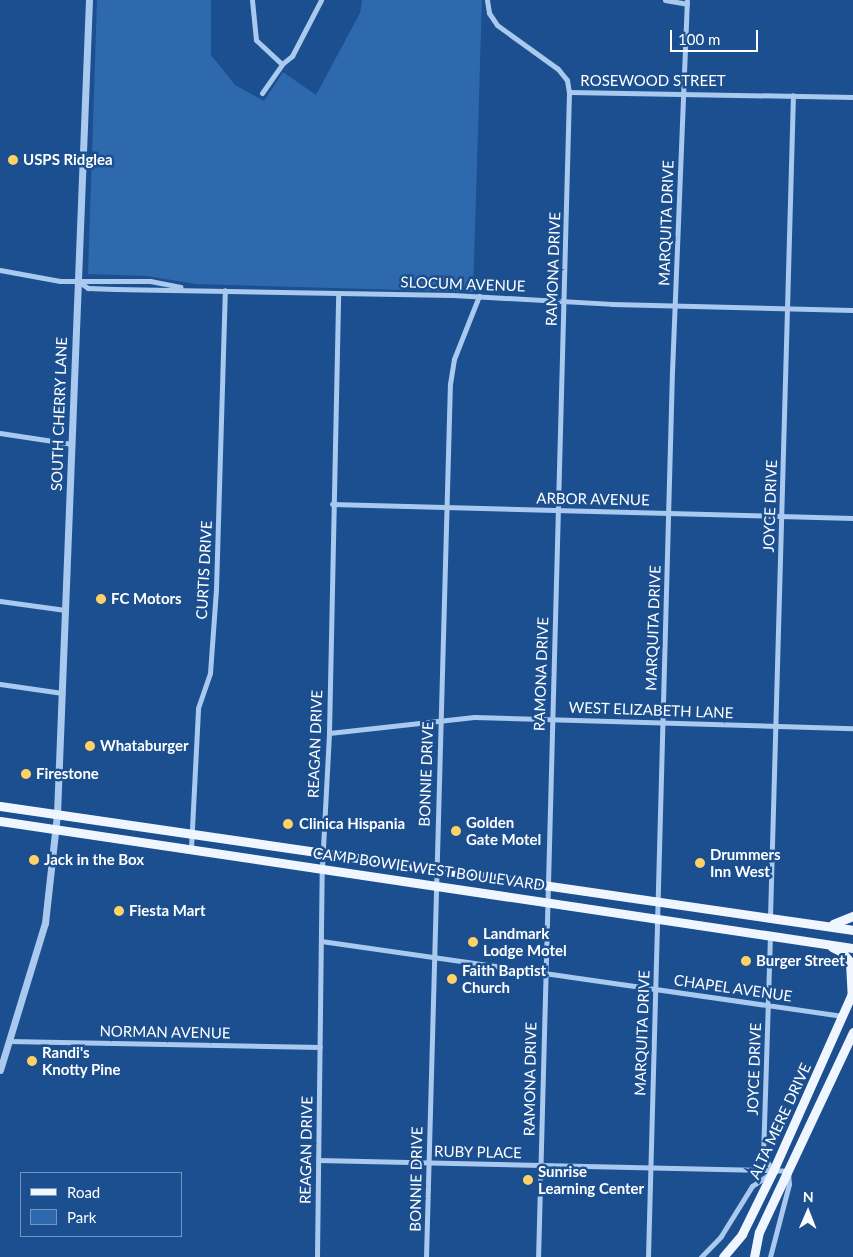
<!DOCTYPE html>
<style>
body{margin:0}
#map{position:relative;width:853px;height:1257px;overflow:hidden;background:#1b4f8f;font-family:Lato,sans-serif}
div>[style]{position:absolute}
.green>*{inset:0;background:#2e69ad}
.minor>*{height:5px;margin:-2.5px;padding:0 2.5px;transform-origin:2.5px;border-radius:2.5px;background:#a9c9ee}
.tertiary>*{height:7px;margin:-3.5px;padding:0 3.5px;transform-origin:3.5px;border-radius:3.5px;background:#a9c9ee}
.primary>*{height:9px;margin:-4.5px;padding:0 4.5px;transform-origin:4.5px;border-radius:4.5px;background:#f0f6ff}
.dots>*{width:14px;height:14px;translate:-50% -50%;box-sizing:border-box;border:2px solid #1b4f8f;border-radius:50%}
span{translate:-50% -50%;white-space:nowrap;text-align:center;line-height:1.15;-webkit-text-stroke:5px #1b4f8f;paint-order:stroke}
.street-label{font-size:15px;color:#fff}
.poi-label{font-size:15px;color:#fff;font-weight:700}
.left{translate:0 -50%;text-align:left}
.legend{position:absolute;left:20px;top:1172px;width:162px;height:65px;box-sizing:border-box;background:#1b4f8f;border:1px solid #7695bc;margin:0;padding:6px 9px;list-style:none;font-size:15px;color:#fff}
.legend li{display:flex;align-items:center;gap:10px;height:25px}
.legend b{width:25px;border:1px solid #7695bc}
.north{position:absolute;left:783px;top:1187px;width:50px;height:50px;-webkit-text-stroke:4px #1b4f8f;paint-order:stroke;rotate:1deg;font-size:14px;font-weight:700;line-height:20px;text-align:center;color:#fff}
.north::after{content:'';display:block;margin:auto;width:18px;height:22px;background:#fff;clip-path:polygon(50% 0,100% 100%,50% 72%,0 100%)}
.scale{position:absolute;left:670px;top:30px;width:88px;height:22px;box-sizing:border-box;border:2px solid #fff;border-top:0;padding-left:6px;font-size:15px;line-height:18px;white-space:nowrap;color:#fff;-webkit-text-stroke:4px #1b4f8f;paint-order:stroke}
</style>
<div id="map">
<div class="green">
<i style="clip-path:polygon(97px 0,211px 0,211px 55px,235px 85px,264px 101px,283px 72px,316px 95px,360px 13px,362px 0,482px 0,473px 292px,196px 284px,147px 276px,88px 274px)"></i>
</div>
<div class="minor">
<i style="left:252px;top:0;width:40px;rotate:84.3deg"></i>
<i style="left:256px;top:40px;width:35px;rotate:43deg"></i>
<i style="left:282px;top:64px;width:13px;rotate:-39deg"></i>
<i style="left:292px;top:56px;width:63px;rotate:-62.6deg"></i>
<i style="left:487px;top:0;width:13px;rotate:81deg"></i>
<i style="left:489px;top:13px;width:14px;rotate:56deg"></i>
<i style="left:497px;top:25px;width:75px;rotate:35.8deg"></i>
<i style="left:558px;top:69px;width:14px;rotate:51deg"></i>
<i style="left:567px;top:80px;width:12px;rotate:81deg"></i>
<i style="left:569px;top:92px;width:1165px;rotate:91.52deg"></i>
<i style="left:665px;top:0;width:22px;rotate:10deg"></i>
<i style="left:569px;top:92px;width:284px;rotate:1deg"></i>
<i style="left:262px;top:93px;width:35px;rotate:-55deg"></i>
<i style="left:0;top:270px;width:61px;rotate:10.4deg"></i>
<i style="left:60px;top:281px;width:90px"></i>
<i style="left:150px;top:281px;width:31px;rotate:11deg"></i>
<i style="left:79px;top:282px;width:11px;rotate:34deg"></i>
<i style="left:88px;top:288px;width:26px;rotate:2deg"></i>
<i style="left:114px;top:289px;width:339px;rotate:1deg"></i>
<i style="left:453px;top:295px;width:159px;rotate:3.2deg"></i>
<i style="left:612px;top:304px;width:241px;rotate:1.4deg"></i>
<i style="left:0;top:433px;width:73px;rotate:8.7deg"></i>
<i style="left:332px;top:504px;width:521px;rotate:1.54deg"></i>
<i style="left:0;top:601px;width:66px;rotate:7.9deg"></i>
<i style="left:0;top:684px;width:63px;rotate:8.3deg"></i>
<i style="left:329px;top:733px;width:146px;rotate:-6.3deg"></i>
<i style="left:474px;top:717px;width:379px;rotate:1.7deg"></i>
<i style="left:191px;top:848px;width:140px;rotate:-87.1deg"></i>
<i style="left:198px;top:708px;width:37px;rotate:-71deg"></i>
<i style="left:210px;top:673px;width:84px;rotate:-85.9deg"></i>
<i style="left:216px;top:589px;width:299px;rotate:-88.3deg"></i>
<i style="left:770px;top:917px;width:822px;rotate:-88.4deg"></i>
<i style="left:770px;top:935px;width:220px;rotate:91.8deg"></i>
<i style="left:763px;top:1155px;width:19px;rotate:58deg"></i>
<i style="left:321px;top:941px;width:527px;rotate:8.18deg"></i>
<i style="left:9px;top:1041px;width:311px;rotate:1.1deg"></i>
<i style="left:318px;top:1160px;width:470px;rotate:1.3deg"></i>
<i style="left:788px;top:1171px;width:13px;rotate:86deg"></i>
<i style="left:789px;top:1184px;width:75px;rotate:104.6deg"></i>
<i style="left:317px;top:1257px;width:390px;rotate:-89.3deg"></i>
<i style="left:322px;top:867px;width:134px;rotate:-87deg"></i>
<i style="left:329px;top:733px;width:440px;rotate:-88.8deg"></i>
<i style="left:426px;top:1257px;width:873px;rotate:-88.43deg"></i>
<i style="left:450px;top:384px;width:25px;rotate:-81deg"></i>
<i style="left:454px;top:359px;width:68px;rotate:-68.4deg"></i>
<i style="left:648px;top:1257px;width:885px;rotate:-88.45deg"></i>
<i style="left:672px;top:372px;width:372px;rotate:-87.7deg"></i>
<i style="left:701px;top:1257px;width:29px;rotate:-46deg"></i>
<i style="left:721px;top:1236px;width:59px;rotate:-58.2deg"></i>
<i style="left:752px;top:1186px;width:23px;rotate:-34deg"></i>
</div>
<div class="tertiary">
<i style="left:0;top:1070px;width:154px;rotate:-73deg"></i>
<i style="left:45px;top:923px;width:110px;rotate:-83.7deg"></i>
<i style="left:57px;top:814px;width:815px;rotate:-87.75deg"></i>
</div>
<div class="primary">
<i style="left:0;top:806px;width:862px;rotate:8.27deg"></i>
<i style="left:0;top:821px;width:862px;rotate:8.47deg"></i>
<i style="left:833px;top:924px;width:22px;rotate:-22deg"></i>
<i style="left:832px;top:947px;width:11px;rotate:27deg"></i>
<i style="left:842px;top:952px;width:13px;rotate:51deg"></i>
<i style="left:850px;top:962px;width:33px;rotate:87deg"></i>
<i style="left:723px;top:1257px;width:30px;rotate:-50deg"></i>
<i style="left:742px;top:1234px;width:70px;rotate:-63.8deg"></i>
<i style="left:773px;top:1171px;width:197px;rotate:-66deg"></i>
<i style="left:754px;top:1257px;width:25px;rotate:-79deg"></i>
<i style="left:759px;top:1232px;width:221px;rotate:-64.8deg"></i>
</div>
<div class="dots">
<i style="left:13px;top:160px;background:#ffd166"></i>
<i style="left:101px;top:599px;background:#ffd166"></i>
<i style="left:90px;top:746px;background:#ffd166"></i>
<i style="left:26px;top:774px;background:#ffd166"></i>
<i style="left:288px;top:824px;background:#ffd166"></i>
<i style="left:456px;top:831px;background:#ffd166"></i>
<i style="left:34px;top:860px;background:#ffd166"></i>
<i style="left:700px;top:863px;background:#ffd166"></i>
<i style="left:119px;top:911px;background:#ffd166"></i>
<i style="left:473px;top:942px;background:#ffd166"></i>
<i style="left:746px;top:961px;background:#ffd166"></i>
<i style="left:452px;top:979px;background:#ffd166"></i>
<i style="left:32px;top:1061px;background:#ffd166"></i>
<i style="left:528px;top:1180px;background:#ffd166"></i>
</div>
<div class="street-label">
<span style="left:653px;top:81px">ROSEWOOD STREET</span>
<span style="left:666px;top:223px;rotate:-88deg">MARQUITA DRIVE</span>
<span style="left:553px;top:269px;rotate:-88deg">RAMONA DRIVE</span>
<span style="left:463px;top:284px;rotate:2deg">SLOCUM AVENUE</span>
<span style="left:59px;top:414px;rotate:-88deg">SOUTH CHERRY LANE</span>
<span style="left:593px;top:499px;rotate:1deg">ARBOR AVENUE</span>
<span style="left:770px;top:506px;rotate:-88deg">JOYCE DRIVE</span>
<span style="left:204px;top:570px;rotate:-87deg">CURTIS DRIVE</span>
<span style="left:653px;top:628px;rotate:-88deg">MARQUITA DRIVE</span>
<span style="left:541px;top:674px;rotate:-88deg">RAMONA DRIVE</span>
<span style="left:651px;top:710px;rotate:2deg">WEST ELIZABETH LANE</span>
<span style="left:315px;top:744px;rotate:-88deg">REAGAN DRIVE</span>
<span style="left:426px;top:774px;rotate:-88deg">BONNIE DRIVE</span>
<span style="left:429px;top:869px;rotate:8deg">CAMP BOWIE WEST BOULEVARD</span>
<span style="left:733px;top:988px;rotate:8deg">CHAPEL AVENUE</span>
<span style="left:165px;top:1032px;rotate:1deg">NORMAN AVENUE</span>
<span style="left:642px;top:1033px;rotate:-88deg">MARQUITA DRIVE</span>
<span style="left:754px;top:1069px;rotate:-88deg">JOYCE DRIVE</span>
<span style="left:530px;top:1079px;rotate:-89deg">RAMONA DRIVE</span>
<span style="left:780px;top:1121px;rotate:-65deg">ALTA MERE DRIVE</span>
<span style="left:306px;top:1150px;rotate:-89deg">REAGAN DRIVE</span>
<span style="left:478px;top:1152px;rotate:1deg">RUBY PLACE</span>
<span style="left:416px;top:1179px;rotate:-89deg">BONNIE DRIVE</span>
</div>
<div class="poi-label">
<span class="left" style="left:23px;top:160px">USPS Ridglea</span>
<span class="left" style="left:111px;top:599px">FC Motors</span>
<span class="left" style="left:100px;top:746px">Whataburger</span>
<span class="left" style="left:36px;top:774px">Firestone</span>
<span class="left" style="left:466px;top:831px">Golden<br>Gate Motel</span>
<span class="left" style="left:299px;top:824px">Clinica Hispania</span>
<span class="left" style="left:710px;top:863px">Drummers<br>Inn West</span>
<span class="left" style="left:44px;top:860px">Jack in the Box</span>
<span class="left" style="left:129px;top:911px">Fiesta Mart</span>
<span class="left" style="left:483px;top:942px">Landmark<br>Lodge Motel</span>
<span class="left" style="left:756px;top:961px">Burger Street</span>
<span class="left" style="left:462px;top:979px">Faith Baptist<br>Church</span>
<span class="left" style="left:42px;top:1061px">Randi's<br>Knotty Pine</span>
<span class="left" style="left:538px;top:1180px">Sunrise<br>Learning Center</span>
</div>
<ul class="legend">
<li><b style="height:6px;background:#f0f6ff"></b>Road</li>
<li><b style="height:14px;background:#2e69ad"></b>Park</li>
</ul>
<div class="north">N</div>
<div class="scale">100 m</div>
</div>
